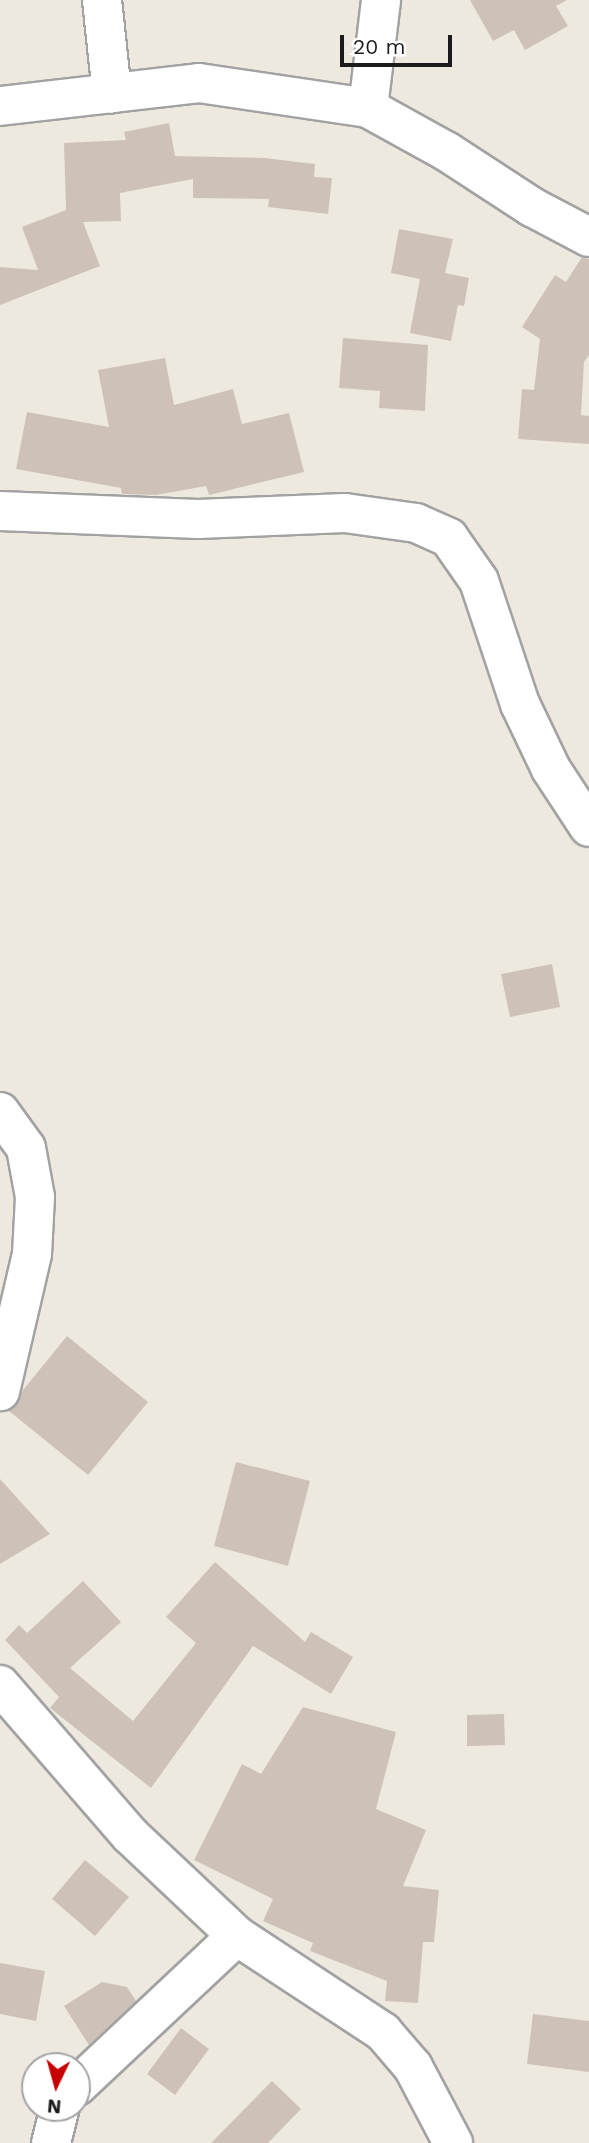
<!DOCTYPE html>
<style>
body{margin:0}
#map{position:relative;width:589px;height:2143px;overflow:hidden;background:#eee9df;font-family:"Work Sans",sans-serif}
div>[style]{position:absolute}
.building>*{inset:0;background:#cec2b8}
.roads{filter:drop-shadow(2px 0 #a2a2a2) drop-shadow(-2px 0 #a2a2a2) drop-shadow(0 2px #a2a2a2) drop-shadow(0 -2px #a2a2a2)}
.minor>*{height:38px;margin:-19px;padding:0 19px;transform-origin:19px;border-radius:19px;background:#fff}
span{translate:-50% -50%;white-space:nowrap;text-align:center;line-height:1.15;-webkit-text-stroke:5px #fff;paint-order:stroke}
.north{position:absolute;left:21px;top:2052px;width:70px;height:70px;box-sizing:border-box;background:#fff;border:2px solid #a4a4a4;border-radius:50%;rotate:185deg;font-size:19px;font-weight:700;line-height:28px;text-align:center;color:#1b1b1b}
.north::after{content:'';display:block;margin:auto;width:24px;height:32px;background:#c70000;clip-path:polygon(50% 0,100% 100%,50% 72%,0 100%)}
.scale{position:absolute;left:340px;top:35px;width:112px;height:32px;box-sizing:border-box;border:4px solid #1b1b1b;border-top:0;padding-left:9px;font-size:21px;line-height:24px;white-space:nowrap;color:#1b1b1b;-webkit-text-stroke:5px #fff;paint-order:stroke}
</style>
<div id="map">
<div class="building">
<i style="clip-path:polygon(470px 0,567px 0,556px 6px,568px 26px,525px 50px,514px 30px,493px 41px)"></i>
<i style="clip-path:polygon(169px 123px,175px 156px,265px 158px,315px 164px,314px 177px,332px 178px,328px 214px,268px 207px,269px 199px,193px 198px,193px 179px,120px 193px,121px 221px,83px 222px,100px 266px,0 305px,0 267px,38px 270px,22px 227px,66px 210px,64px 143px,126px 140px,124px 132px)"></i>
<i style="clip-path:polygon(399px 229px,453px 239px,445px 273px,469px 278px,464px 306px,458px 305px,451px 341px,410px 333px,420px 279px,391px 273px)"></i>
<i style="clip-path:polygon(582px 257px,589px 259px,589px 355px,584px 362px,581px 415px,589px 416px,589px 444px,518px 439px,522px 389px,534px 390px,540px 339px,522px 327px,555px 275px,566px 282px)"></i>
<i style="clip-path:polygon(343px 338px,428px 345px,425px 411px,379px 408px,380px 391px,339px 388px)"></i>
<i style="clip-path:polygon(165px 358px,174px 405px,233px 389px,242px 424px,289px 413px,304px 472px,209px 495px,206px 486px,156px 495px,122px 494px,121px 488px,16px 469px,27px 412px,109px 427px,98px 370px)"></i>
<i style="clip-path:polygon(552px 964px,560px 1007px,510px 1017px,501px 974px)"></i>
<i style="clip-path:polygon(67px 1336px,148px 1402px,88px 1475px,9px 1411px,16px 1405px,23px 1390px)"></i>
<i style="clip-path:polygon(236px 1462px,310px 1481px,288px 1566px,214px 1546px)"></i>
<i style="clip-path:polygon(0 1479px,50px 1534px,0 1564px)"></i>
<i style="clip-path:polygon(215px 1562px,305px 1642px,311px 1632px,353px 1657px,331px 1694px,253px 1646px,151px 1788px,50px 1708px,59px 1697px,5px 1640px,19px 1625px,27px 1633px,83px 1581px,121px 1622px,70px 1668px,133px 1721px,196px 1643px,166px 1617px)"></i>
<i style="clip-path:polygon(303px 1707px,396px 1732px,376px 1809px,426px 1830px,403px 1886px,439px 1890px,434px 1942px,423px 1942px,418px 2003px,385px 2001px,387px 1981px,310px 1951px,313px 1943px,263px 1921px,273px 1899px,194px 1860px,242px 1764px,261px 1774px)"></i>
<i style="clip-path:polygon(504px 1714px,505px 1745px,467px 1746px,467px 1715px)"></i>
<i style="clip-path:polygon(85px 1860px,129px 1897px,95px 1936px,52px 1899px)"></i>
<i style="clip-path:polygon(0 1963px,45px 1971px,36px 2021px,0 2014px)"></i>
<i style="clip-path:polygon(102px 1982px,127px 1987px,136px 2001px,89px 2045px,64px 2006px)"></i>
<i style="clip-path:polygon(533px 2014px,589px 2021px,589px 2072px,527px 2064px)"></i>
<i style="clip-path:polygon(181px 2028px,209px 2049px,175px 2095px,147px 2074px)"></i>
<i style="clip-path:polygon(272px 2081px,301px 2109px,268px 2143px,211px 2143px)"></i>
</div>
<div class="roads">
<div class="minor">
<i style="left:102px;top:0;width:94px;rotate:83.9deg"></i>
<i style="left:0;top:106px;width:200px;rotate:-6.6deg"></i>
<i style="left:199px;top:83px;width:171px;rotate:8.4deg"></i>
<i style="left:368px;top:108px;width:89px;rotate:28.9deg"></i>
<i style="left:446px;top:151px;width:103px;rotate:33.1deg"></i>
<i style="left:532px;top:207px;width:64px;rotate:27.8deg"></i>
<i style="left:368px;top:108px;width:109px;rotate:-83.1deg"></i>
<i style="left:0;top:511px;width:198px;rotate:2.3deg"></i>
<i style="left:198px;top:519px;width:147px;rotate:-2.3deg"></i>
<i style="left:345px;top:513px;width:72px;rotate:8deg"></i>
<i style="left:416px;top:523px;width:36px;rotate:24deg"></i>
<i style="left:449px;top:538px;width:52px;rotate:55.1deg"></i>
<i style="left:479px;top:581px;width:130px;rotate:71.6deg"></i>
<i style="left:520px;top:704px;width:72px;rotate:64.5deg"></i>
<i style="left:551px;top:769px;width:69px;rotate:56.8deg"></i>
<i style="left:0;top:1112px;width:44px;rotate:54.2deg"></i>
<i style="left:26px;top:1148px;width:50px;rotate:79.6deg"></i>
<i style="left:35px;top:1197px;width:57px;rotate:93deg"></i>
<i style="left:32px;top:1254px;width:141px;rotate:103.1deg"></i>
<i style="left:0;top:1685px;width:198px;rotate:49.1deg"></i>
<i style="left:130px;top:1835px;width:147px;rotate:43.3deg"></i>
<i style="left:237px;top:1936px;width:175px;rotate:33.3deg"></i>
<i style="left:383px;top:2032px;width:46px;rotate:49.4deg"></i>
<i style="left:413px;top:2067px;width:86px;rotate:62.2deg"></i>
<i style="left:77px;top:2086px;width:219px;rotate:-43.2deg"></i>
<i style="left:51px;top:2143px;width:36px;rotate:-76deg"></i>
</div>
</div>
<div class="north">N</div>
<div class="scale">20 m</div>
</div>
